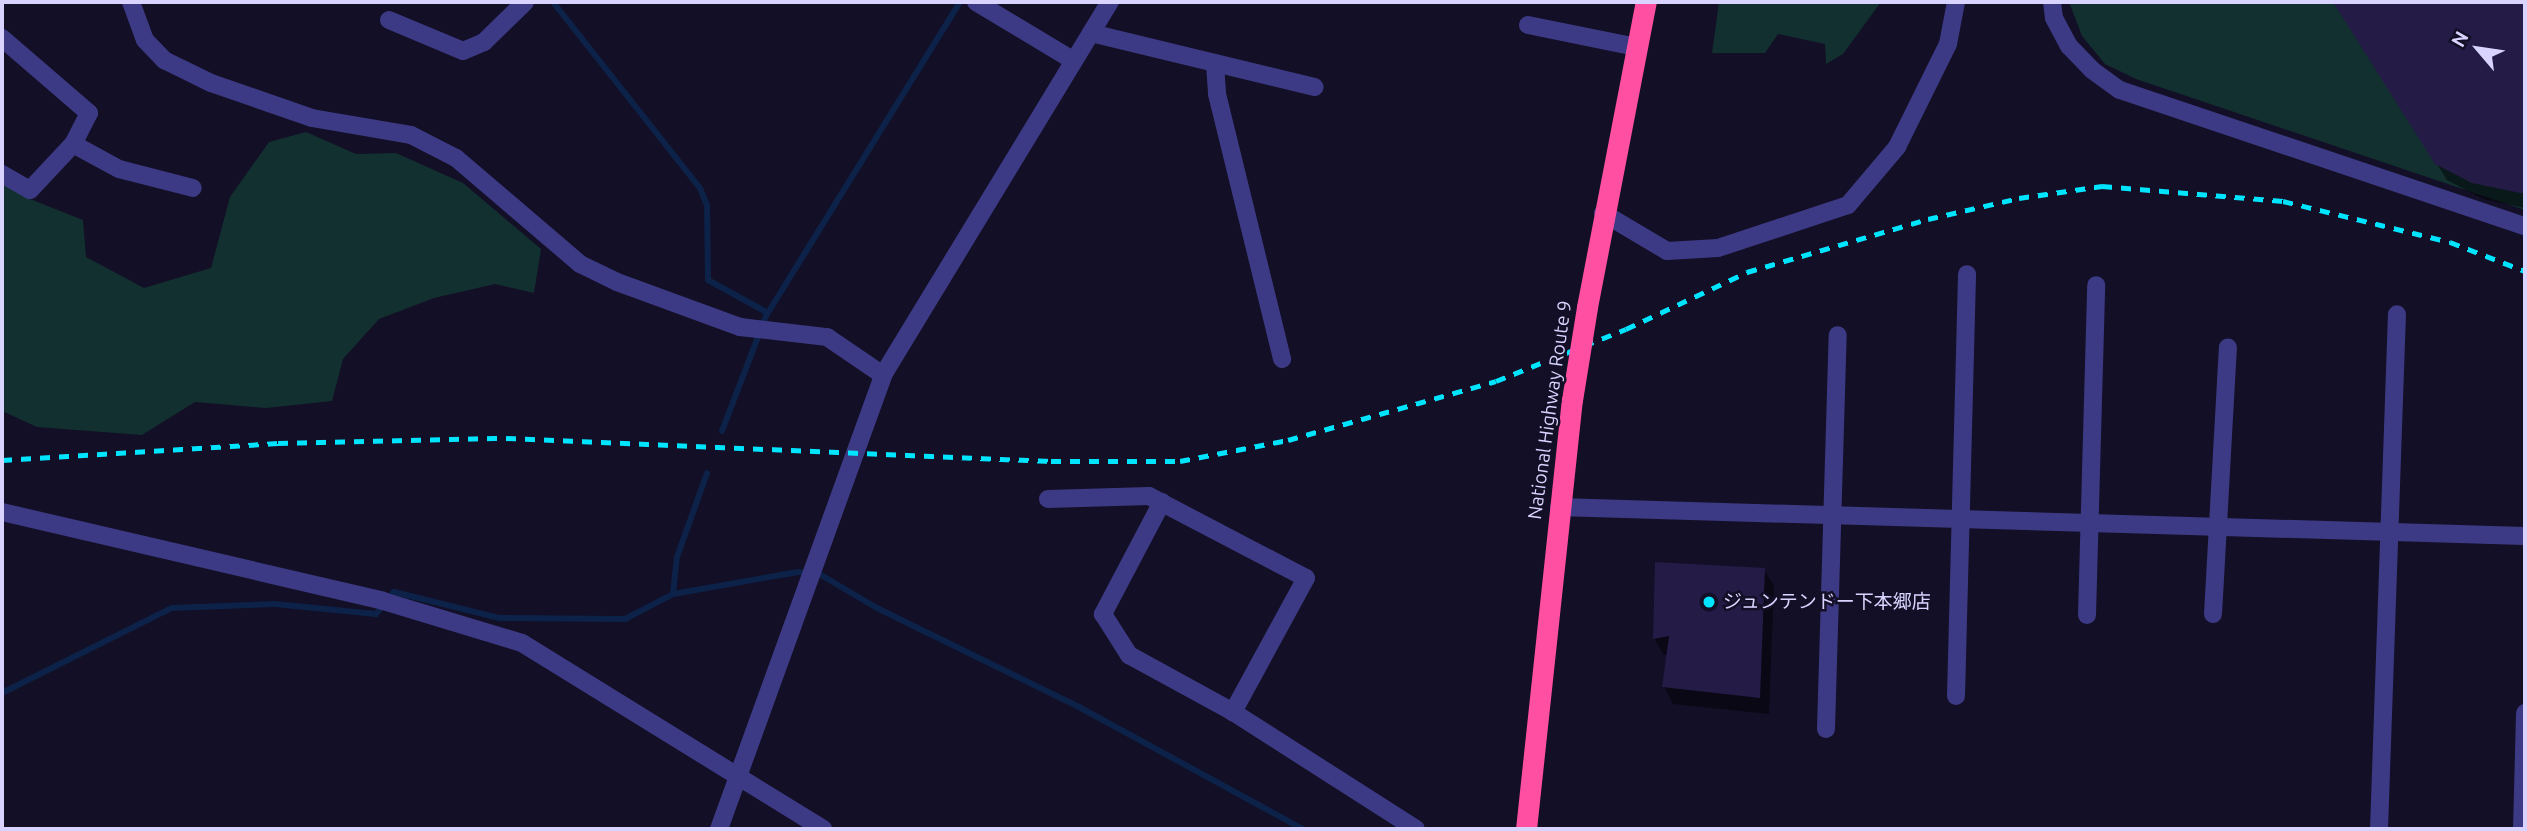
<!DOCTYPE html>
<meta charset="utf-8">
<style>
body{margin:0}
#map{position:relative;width:2527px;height:831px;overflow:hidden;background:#130f26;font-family:Ubuntu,"Noto Sans JP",sans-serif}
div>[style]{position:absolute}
.green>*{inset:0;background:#12302f}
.shadow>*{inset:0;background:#0007}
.stream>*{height:6px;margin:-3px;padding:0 3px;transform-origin:3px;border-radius:3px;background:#0c2248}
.building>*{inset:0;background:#241b47}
.minor>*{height:18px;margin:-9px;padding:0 9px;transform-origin:9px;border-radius:9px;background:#3d3a85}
.highway>*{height:21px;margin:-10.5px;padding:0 10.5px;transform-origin:10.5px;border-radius:10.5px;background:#ff4fa3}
.rail>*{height:5px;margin-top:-2.5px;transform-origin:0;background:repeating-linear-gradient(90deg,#00e5ff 0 10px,transparent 0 19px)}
.highway-bridge>*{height:21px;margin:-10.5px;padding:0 10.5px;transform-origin:10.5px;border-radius:10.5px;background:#ff4fa3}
.dots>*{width:19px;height:19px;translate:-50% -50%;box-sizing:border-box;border:4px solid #130f26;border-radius:50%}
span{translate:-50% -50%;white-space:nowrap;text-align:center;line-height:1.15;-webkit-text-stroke:5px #130f26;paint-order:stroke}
.street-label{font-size:19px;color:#d9d4ff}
.poi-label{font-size:19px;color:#d9d4ff}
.left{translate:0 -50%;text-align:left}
.frame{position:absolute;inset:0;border:4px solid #d9d4ff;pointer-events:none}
.north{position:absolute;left:2443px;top:14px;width:70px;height:70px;-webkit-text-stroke:5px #130f26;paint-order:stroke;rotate:299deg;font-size:19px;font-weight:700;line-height:28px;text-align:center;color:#d9d4ff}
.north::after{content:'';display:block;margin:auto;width:24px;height:32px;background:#d9d4ff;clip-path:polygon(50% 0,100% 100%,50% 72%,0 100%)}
</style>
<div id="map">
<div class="green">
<i style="clip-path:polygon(1719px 2px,1881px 2px,1843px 54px,1826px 64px,1825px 44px,1778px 34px,1765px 53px,1712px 53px)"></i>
<i style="clip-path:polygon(2069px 2px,2525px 2px,2525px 210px,2136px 79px,2105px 64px,2082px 36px)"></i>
<i style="clip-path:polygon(306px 132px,356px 154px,396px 153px,463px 183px,541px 249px,534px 293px,495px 284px,434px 298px,379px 319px,343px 359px,332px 401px,266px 408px,195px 402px,142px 435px,37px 427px,2px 411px,2px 181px,30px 199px,83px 220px,86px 257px,144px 288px,211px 268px,230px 197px,269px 142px)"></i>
</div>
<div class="shadow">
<i style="clip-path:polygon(2336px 2px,2525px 2px,2525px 208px,2483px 199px,2447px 180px)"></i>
<i style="clip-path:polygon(1764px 570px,1774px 586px,1769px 714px,1673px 704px,1664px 687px,1668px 654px,1664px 655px,1654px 638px)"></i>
</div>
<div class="stream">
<i style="left:553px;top:2px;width:237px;rotate:51.7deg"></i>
<i style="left:700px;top:188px;width:18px;rotate:68deg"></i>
<i style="left:707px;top:205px;width:75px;rotate:89.2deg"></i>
<i style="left:708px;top:280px;width:68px;rotate:28.8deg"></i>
<i style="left:722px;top:431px;width:123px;rotate:-69.1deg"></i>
<i style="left:766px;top:316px;width:369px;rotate:-58.3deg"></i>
<i style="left:673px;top:594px;width:37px;rotate:-84deg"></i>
<i style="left:677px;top:557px;width:89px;rotate:-70.3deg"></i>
<i style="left:2px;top:693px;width:190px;rotate:-26.6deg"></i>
<i style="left:172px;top:608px;width:103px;rotate:-2.2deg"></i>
<i style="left:275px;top:604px;width:101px;rotate:5.7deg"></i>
<i style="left:376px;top:614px;width:28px;rotate:-51deg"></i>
<i style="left:394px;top:592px;width:108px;rotate:13.9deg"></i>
<i style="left:499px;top:618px;width:126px;rotate:0.5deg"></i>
<i style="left:625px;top:619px;width:54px;rotate:-27.5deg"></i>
<i style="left:673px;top:594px;width:127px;rotate:-10deg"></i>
<i style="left:798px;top:572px;width:23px;rotate:7deg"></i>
<i style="left:821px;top:575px;width:65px;rotate:30.5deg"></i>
<i style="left:877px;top:608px;width:225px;rotate:26.1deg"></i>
<i style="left:1079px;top:707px;width:255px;rotate:28.6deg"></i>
</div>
<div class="building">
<i style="clip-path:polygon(2333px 2px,2525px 2px,2525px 194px,2472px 183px,2435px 164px)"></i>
<i style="clip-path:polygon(1655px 562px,1765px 568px,1760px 698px,1662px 687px,1669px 636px,1653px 639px)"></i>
</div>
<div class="minor">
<i style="left:131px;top:2px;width:40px;rotate:69.8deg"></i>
<i style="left:145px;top:40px;width:28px;rotate:46deg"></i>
<i style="left:164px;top:60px;width:52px;rotate:26.1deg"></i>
<i style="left:211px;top:83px;width:107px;rotate:19.1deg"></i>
<i style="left:312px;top:118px;width:100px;rotate:9.7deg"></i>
<i style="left:411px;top:135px;width:51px;rotate:27.1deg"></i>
<i style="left:456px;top:158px;width:163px;rotate:40.5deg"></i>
<i style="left:580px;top:264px;width:41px;rotate:25.9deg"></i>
<i style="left:617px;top:282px;width:131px;rotate:20.1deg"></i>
<i style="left:740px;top:327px;width:88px;rotate:6.6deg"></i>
<i style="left:827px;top:337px;width:68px;rotate:34.2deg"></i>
<i style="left:976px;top:2px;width:114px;rotate:31deg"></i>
<i style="left:2052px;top:2px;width:16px;rotate:83deg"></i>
<i style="left:2054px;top:18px;width:32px;rotate:62deg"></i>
<i style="left:2069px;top:46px;width:33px;rotate:46deg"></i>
<i style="left:2092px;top:70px;width:34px;rotate:36deg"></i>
<i style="left:2120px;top:90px;width:427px;rotate:18.6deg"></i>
<i style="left:389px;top:20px;width:80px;rotate:22.7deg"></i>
<i style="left:463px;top:51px;width:23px;rotate:-23deg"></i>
<i style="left:484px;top:42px;width:57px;rotate:-44.3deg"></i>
<i style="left:1528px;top:25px;width:110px;rotate:11.5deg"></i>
<i style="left:1091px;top:33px;width:230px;rotate:13.6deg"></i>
<i style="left:2px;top:38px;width:115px;rotate:40.8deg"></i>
<i style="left:89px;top:113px;width:35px;rotate:117deg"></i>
<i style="left:73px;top:144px;width:52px;rotate:28.5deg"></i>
<i style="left:119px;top:169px;width:76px;rotate:14.4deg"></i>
<i style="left:1215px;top:64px;width:30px;rotate:86deg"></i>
<i style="left:1217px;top:94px;width:273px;rotate:76.2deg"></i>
<i style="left:2px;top:174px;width:32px;rotate:30deg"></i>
<i style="left:30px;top:190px;width:63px;rotate:-46.9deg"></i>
<i style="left:1603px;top:213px;width:74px;rotate:30.7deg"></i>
<i style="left:1667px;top:251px;width:51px;rotate:-3.4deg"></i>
<i style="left:1718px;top:248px;width:137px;rotate:-18.3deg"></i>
<i style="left:1848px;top:205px;width:76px;rotate:-49.8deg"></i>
<i style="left:1897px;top:147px;width:115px;rotate:-63.7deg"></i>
<i style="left:1948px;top:44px;width:43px;rotate:-79.2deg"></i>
<i style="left:1048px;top:499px;width:101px;rotate:-1.7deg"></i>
<i style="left:1149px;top:496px;width:177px;rotate:27.6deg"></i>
<i style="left:1306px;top:578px;width:153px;rotate:118.6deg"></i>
<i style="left:1162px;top:502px;width:127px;rotate:117.8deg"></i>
<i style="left:1103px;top:614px;width:49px;rotate:57.6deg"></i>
<i style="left:1129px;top:655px;width:119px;rotate:28.7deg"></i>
<i style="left:1233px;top:712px;width:217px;rotate:32.6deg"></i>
<i style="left:1559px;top:507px;width:966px;rotate:1.72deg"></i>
<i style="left:2px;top:512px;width:391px;rotate:13.1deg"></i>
<i style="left:383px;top:601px;width:145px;rotate:16.8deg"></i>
<i style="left:522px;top:643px;width:354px;rotate:31.7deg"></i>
<i style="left:2213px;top:614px;width:267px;rotate:-86.8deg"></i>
<i style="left:2087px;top:615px;width:330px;rotate:-88.4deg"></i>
<i style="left:1956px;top:696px;width:422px;rotate:-88.5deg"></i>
<i style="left:1826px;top:729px;width:394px;rotate:-88.3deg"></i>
<i style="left:719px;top:829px;width:483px;rotate:-70.1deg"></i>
<i style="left:883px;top:375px;width:437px;rotate:-58.7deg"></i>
<i style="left:2379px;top:829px;width:515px;rotate:-88deg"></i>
<i style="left:2522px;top:829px;width:116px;rotate:-88.5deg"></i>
</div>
<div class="highway">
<i style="left:1587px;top:307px;width:311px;rotate:-79.1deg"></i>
<i style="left:1526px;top:829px;width:431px;rotate:-83.9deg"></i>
</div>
<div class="rail">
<i style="left:2px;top:460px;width:277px;rotate:-3.5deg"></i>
<i style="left:278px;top:443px;width:228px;rotate:-1.3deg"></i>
<i style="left:506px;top:438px;width:545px;rotate:2.42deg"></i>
<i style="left:1051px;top:461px;width:129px"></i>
<i style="left:1180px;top:461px;width:110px;rotate:-11deg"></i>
<i style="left:1288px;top:440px;width:216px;rotate:-15.8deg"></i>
<i style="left:1496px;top:381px;width:140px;rotate:-21.8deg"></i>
<i style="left:1626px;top:329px;width:134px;rotate:-25.2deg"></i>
<i style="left:1747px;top:272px;width:189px;rotate:-16.3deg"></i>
<i style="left:1928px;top:219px;width:93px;rotate:-13deg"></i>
<i style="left:2019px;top:198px;width:84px;rotate:-8.2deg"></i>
<i style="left:2102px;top:186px;width:182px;rotate:4.7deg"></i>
<i style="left:2283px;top:201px;width:172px;rotate:13.8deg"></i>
<i style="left:2450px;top:242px;width:80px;rotate:21.1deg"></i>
</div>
<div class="highway-bridge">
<i style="left:1572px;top:400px;width:94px;rotate:-80.8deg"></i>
</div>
<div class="dots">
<i style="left:1709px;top:602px;background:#00e5ff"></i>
</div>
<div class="street-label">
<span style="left:1550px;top:410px;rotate:-82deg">National Highway Route 9</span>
</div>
<div class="poi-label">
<span class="left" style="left:1723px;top:602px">ジュンテンドー下本郷店</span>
</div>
<div class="frame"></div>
<div class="north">N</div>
</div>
